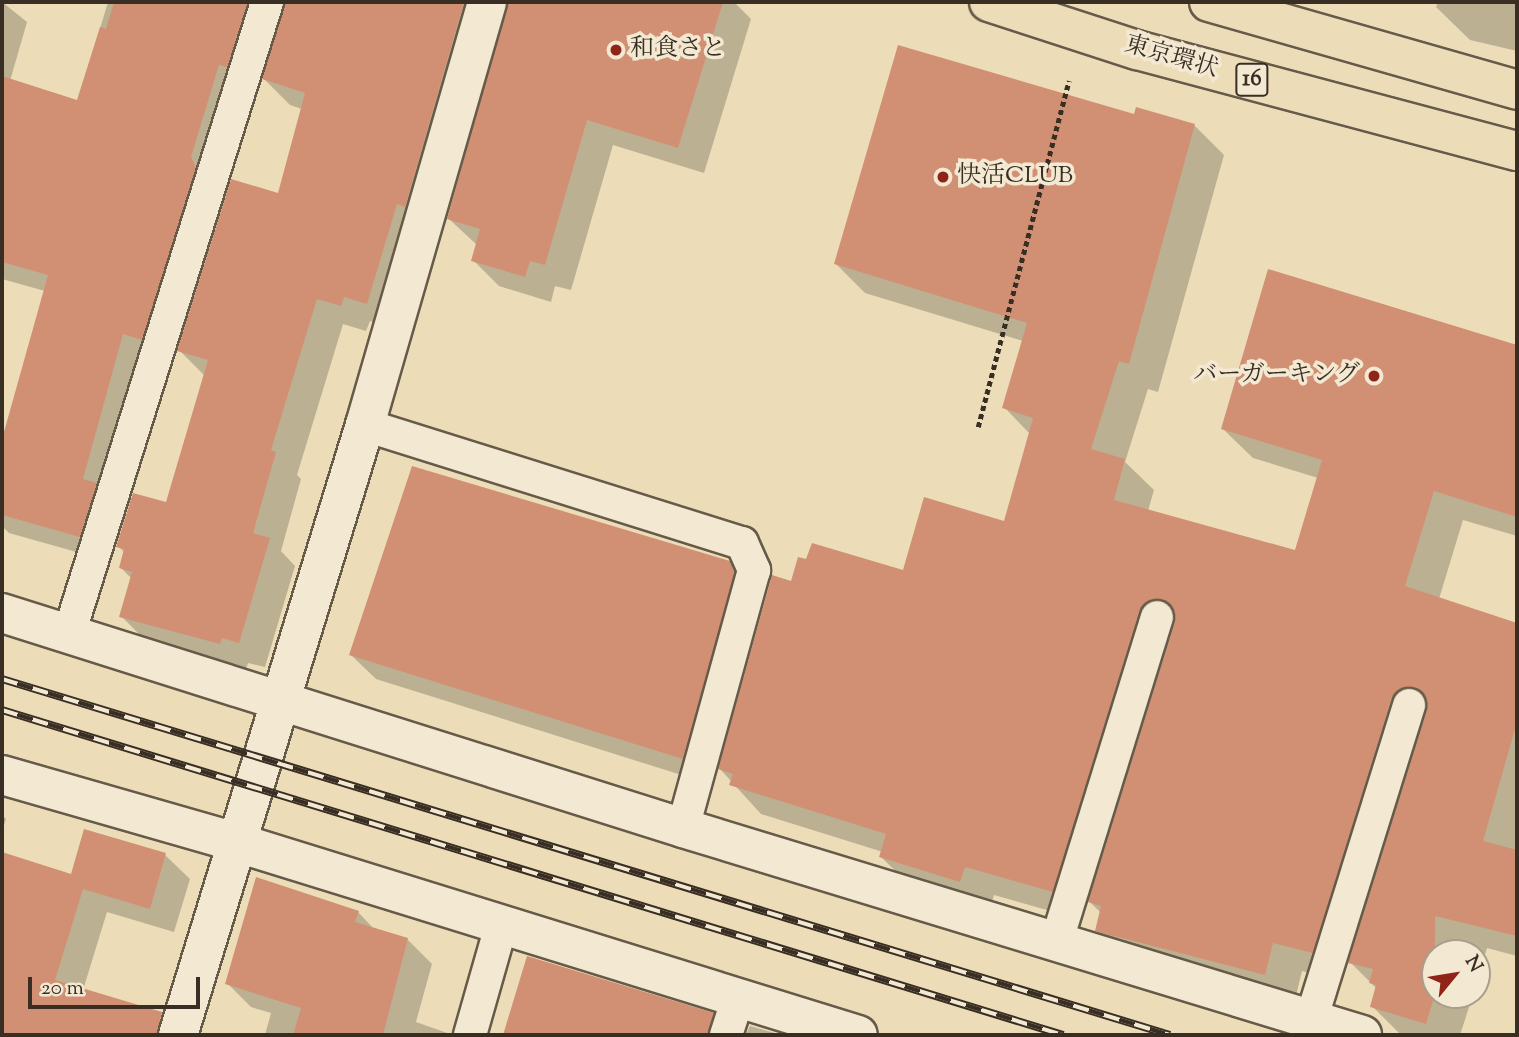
<!DOCTYPE html>
<meta charset="utf-8">
<style>
body{margin:0}
#map{position:relative;width:1519px;height:1037px;overflow:hidden;background:#ecdcb8;font-family:"Sorts Mill Goudy","Noto Serif JP",serif}
div>[style]{position:absolute}
.shadow>*{inset:0;background:#0003}
.building>*{inset:0;background:#d19073}
.path>*{height:4.5px;margin-top:-2.25px;transform-origin:0;background:repeating-linear-gradient(90deg,#392e24 0 5px,transparent 0 8.5px)}
.roads{filter:drop-shadow(2px 0 #665a49) drop-shadow(-2px 0 #665a49) drop-shadow(0 2px #665a49) drop-shadow(0 -2px #665a49)}
.lane>*{height:32px;margin:-16px;padding:0 16px;transform-origin:16px;border-radius:16px;background:#f3e8d1}
.street>*{height:38px;margin:-19px;padding:0 19px;transform-origin:19px;border-radius:19px;background:#f3e8d1}
.highway>*{height:38px;margin:-19px;padding:0 19px;transform-origin:19px;border-radius:19px;background:#ecdcb8}
.rail>*{height:8px;margin-top:-4px;transform-origin:0;background:repeating-linear-gradient(90deg,#f3e8d1 0 16px,#392e24 0 32px);box-sizing:border-box;border-block:2px solid #392e24}
.dots>*{width:19px;height:19px;translate:-50% -50%;box-sizing:border-box;border:4px solid #f3e8d1;border-radius:50%}
span{translate:-50% -50%;white-space:nowrap;text-align:center;line-height:1.15;-webkit-text-stroke:7px #f3e8d1;paint-order:stroke}
.shield-label span{padding:2px 5px;background:#f3e8d1;border:2px solid;border-radius:5px;-webkit-text-stroke-width:0}
.shield-label{font-size:23px;color:#392e24;font-weight:700}
.poi-label{font-size:24px;color:#392e24}
.left{translate:0 -50%;text-align:left}
.right{translate:-100% -50%;text-align:right}
.street-label{font-size:24px;color:#392e24}
.frame{position:absolute;inset:0;border:4px solid #392e24;pointer-events:none}
.north{position:absolute;left:1421px;top:939px;width:70px;height:70px;box-sizing:border-box;background:#f3e8d1;border:2px solid #a99e8c;border-radius:50%;rotate:60deg;font-size:19px;font-weight:700;line-height:28px;text-align:center;color:#392e24}
.north::after{content:'';display:block;margin:auto;width:24px;height:32px;background:#8f2418;clip-path:polygon(50% 0,100% 100%,50% 72%,0 100%)}
.scale{position:absolute;left:28px;top:977px;width:172px;height:32px;box-sizing:border-box;border:4px solid #392e24;border-top:0;padding-left:9px;font-size:21px;line-height:24px;white-space:nowrap;color:#392e24;-webkit-text-stroke:5px #f3e8d1;paint-order:stroke}
</style>
<div id="map">
<div class="shadow">
<i style="clip-path:polygon(2px 2px,27px 22px,10px 81px,78px 102px,108px 2px,271px 2px,105px 560px,9px 533px,2px 526px,2px 445px,45px 291px,2px 279px)"></i>
<i style="clip-path:polygon(331px 2px,734px 2px,751px 19px,704px 173px,613px 145px,571px 290px,555px 286px,551px 302px,499px 286px,473px 260px,477px 245px,449px 219px,510px 9px,498px 11px,393px 329px,370px 321px,366px 331px,343px 324px,297px 475px,301px 479px,281px 551px,295px 566px,265px 667px,248px 663px,246px 669px,147px 642px,121px 616px,132px 579px,121px 568px,125px 553px,118px 546px,167px 504px,205px 376px,179px 350px,279px 195px,302px 109px,290px 105px,264px 79px,327px 17px)"></i>
<i style="clip-path:polygon(1438px 2px,1517px 2px,1517px 51px,1470px 40px,1436px 7px)"></i>
<i style="clip-path:polygon(1137px 109px,1195px 126px,1224px 155px,1158px 392px,1148px 389px,1125px 462px,1154px 490px,1148px 511px,1296px 552px,1318px 478px,1253px 458px,1223px 429px,1269px 271px,1517px 347px,1517px 536px,1463px 520px,1439px 599px,1517px 624px,1517px 956px,1487px 948px,1477px 981px,1477px 953px,1435px 953px,1435px 995px,1473px 995px,1460px 1035px,1401px 1035px,1372px 1006px,1377px 989px,1348px 960px,1342px 982px,1302px 971px,1294px 1004px,1126px 960px,1097px 930px,1101px 913px,1088px 900px,1082px 920px,994px 895px,989px 911px,911px 886px,881px 857px,883px 852px,761px 814px,720px 769px,792px 583px,904px 572px,1005px 523px,1030px 434px,1004px 407px,1023px 341px,865px 293px,836px 264px,1135px 117px)"></i>
<i style="clip-path:polygon(729px 563px,754px 588px,707px 783px,376px 679px,351px 655px)"></i>
<i style="clip-path:polygon(2px 815px,6px 819px,2px 832px)"></i>
<i style="clip-path:polygon(2px 854px,72px 876px,165px 855px,190px 879px,174px 932px,107px 912px,83px 990px,152px 1011px,176px 1035px,2px 1035px)"></i>
<i style="clip-path:polygon(358px 912px,375px 930px,407px 939px,432px 964px,416px 1022px,453px 1035px,265px 1035px,271px 1013px,251px 1007px,227px 983px)"></i>
<i style="clip-path:polygon(528px 958px,713px 1015px,733px 1035px,505px 1035px)"></i>
<i style="clip-path:polygon(750px 1026px,782px 1035px,746px 1035px)"></i>
</div>
<div class="building">
<i style="clip-path:polygon(114px 2px,248px 2px,227px 67px,219px 65px,191px 157px,196px 168px,142px 340px,123px 334px,83px 479px,97px 483px,80px 537px,2px 515px,2px 439px,48px 275px,2px 262px,2px 76px,77px 100px,100px 27px,106px 29px)"></i>
<i style="clip-path:polygon(285px 2px,464px 2px,405px 207px,397px 204px,367px 304px,344px 297px,341px 306px,317px 299px,271px 450px,276px 452px,253px 533px,270px 538px,239px 643px,222px 638px,220px 644px,119px 617px,132px 572px,119px 568px,124px 549px,116px 547px,133px 493px,166px 502px,208px 360px,177px 351px,231px 179px,278px 193px,305px 93px,262px 79px)"></i>
<i style="clip-path:polygon(508px 2px,723px 2px,678px 148px,587px 120px,545px 265px,530px 261px,525px 277px,471px 261px,480px 229px,447px 219px)"></i>
<i style="clip-path:polygon(898px 45px,1134px 114px,1136px 107px,1195px 124px,1129px 364px,1119px 361px,1091px 449px,1125px 459px,1114px 500px,1295px 550px,1322px 460px,1221px 429px,1268px 269px,1517px 345px,1517px 517px,1434px 491px,1405px 586px,1517px 623px,1517px 722px,1483px 841px,1517px 850px,1517px 936px,1435px 916px,1435px 994px,1426px 1024px,1370px 1007px,1376px 985px,1369px 983px,1373px 969px,1348px 963px,1427px 710px,1427px 700px,1415px 688px,1404px 687px,1391px 700px,1313px 953px,1273px 943px,1265px 975px,1095px 931px,1101px 906px,1088px 902px,1175px 622px,1175px 612px,1163px 600px,1152px 599px,1139px 612px,1053px 892px,965px 867px,960px 882px,879px 857px,886px 834px,729px 785px,733px 774px,718px 769px,772px 575px,791px 581px,798px 557px,806px 559px,812px 543px,903px 570px,924px 497px,1004px 521px,1033px 418px,1002px 408px,1027px 323px,834px 264px)"></i>
<i style="clip-path:polygon(412px 466px,730px 561px,735px 571px,683px 759px,349px 655px)"></i>
<i style="clip-path:polygon(84px 829px,166px 853px,150px 909px,83px 889px,55px 980px,162px 1012px,157px 1035px,2px 1035px,2px 852px,71px 874px)"></i>
<i style="clip-path:polygon(256px 877px,359px 911px,355px 922px,408px 938px,383px 1035px,293px 1035px,301px 1008px,225px 984px)"></i>
<i style="clip-path:polygon(527px 956px,714px 1013px,708px 1035px,503px 1035px)"></i>
</div>
<div class="path">
<i style="left:978px;top:427px;width:358px;rotate:-75.3deg"></i>
</div>
<div class="roads">
<div class="lane">
<i style="left:365px;top:425px;width:395px;rotate:17.4deg"></i>
<i style="left:742px;top:543px;width:30px;rotate:66deg"></i>
<i style="left:754px;top:570px;width:268px;rotate:105.4deg"></i>
<i style="left:69px;top:634px;width:662px;rotate:-72.6deg"></i>
<i style="left:1057px;top:940px;width:338px;rotate:-72.8deg"></i>
<i style="left:1311px;top:1020px;width:330px;rotate:-72.7deg"></i>
<i style="left:470px;top:1035px;width:113px;rotate:-74.1deg"></i>
<i style="left:726px;top:1035px;width:39px;rotate:-72deg"></i>
</div>
<div class="street">
<i style="left:2px;top:613px;width:714px;rotate:17.52deg"></i>
<i style="left:683px;top:828px;width:710px;rotate:16.95deg"></i>
<i style="left:2px;top:775px;width:242px;rotate:16deg"></i>
<i style="left:235px;top:842px;width:652px;rotate:17.21deg"></i>
<i style="left:178px;top:1035px;width:638px;rotate:-72.96deg"></i>
<i style="left:365px;top:425px;width:440px;rotate:-73.9deg"></i>
</div>
<div class="highway">
<i style="left:989px;top:2px;width:156px;rotate:18deg"></i>
<i style="left:1137px;top:50px;width:393px;rotate:14.9deg"></i>
<i style="left:1209px;top:2px;width:320px;rotate:15.9deg"></i>
</div>
</div>
<div class="rail">
<i style="left:2px;top:679px;width:1221px;rotate:16.95deg"></i>
<i style="left:2px;top:710px;width:1110px;rotate:17.03deg"></i>
</div>
<div class="dots">
<i style="left:616px;top:50px;background:#8f2418"></i>
<i style="left:943px;top:177px;background:#8f2418"></i>
<i style="left:1374px;top:376px;background:#8f2418"></i>
</div>
<div class="shield-label">
<span style="left:1252px;top:80px">16</span>
</div>
<div class="poi-label">
<span class="left" style="left:630px;top:50px">和食さと</span>
<span class="left" style="left:957px;top:177px">快活CLUB</span>
<span class="right" style="left:1360px;top:376px">バーガーキング</span>
</div>
<div class="street-label">
<span style="left:1171px;top:58px;rotate:16deg">東京環状</span>
</div>
<div class="frame"></div>
<div class="north">N</div>
<div class="scale">20 m</div>
</div>
